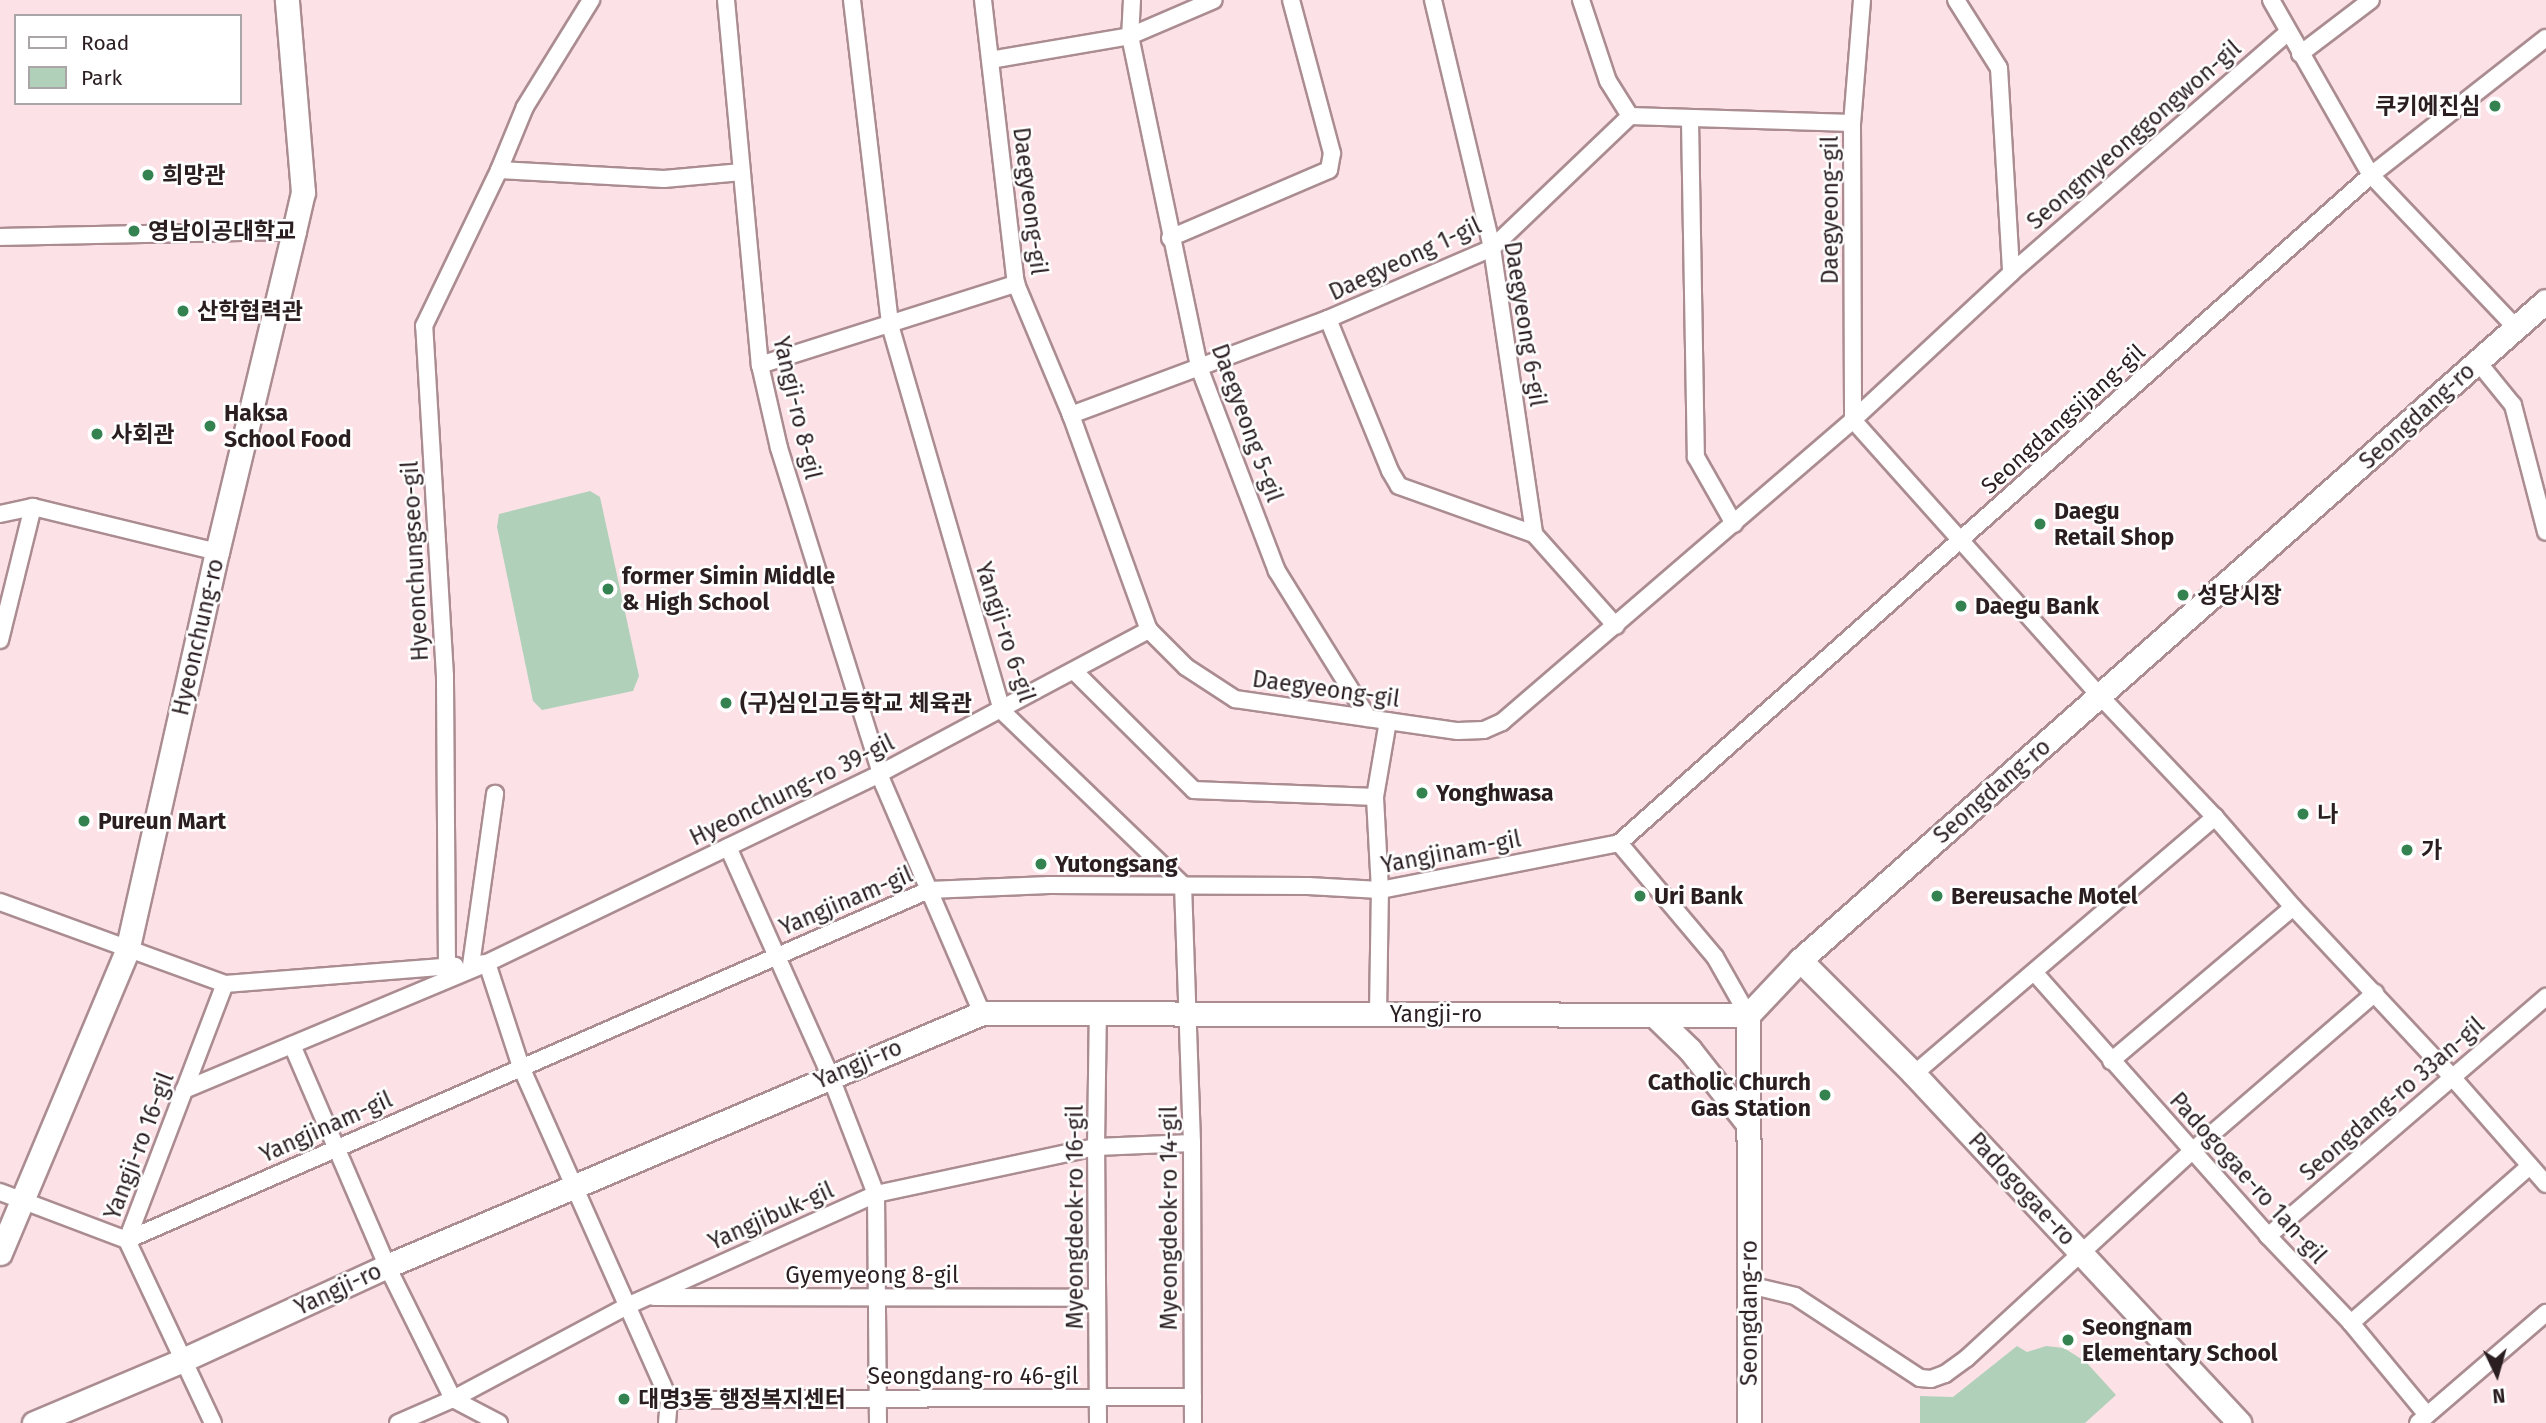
<!DOCTYPE html>
<meta charset="utf-8">
<style>
body{margin:0}
#map{position:relative;width:2546px;height:1423px;overflow:hidden;background:#fce2e7;font-family:"Fira Sans","Noto Sans KR",sans-serif}
div>[style]{position:absolute}
.green>*{inset:0;background:#b1d0b9}
.roads{filter:drop-shadow(2px 0 #aa8c91) drop-shadow(-2px 0 #aa8c91) drop-shadow(0 2px #aa8c91) drop-shadow(0 -2px #aa8c91)}
.street>*{height:16px;margin:-8px;padding:0 8px;transform-origin:8px;border-radius:8px;background:#fff}
.secondary>*{height:23px;margin:-11.5px;padding:0 11.5px;transform-origin:11.5px;border-radius:11.5px;background:#fff}
.dots>*{width:19px;height:19px;translate:-50% -50%;box-sizing:border-box;border:4px solid #fff;border-radius:50%}
span{translate:-50% -50%;white-space:nowrap;text-align:center;line-height:1.15;-webkit-text-stroke:5px #fff;paint-order:stroke}
.poi-label{font-size:23px;color:#2a1e21;font-weight:700}
.right{translate:-100% -50%;text-align:right}
.left{translate:0 -50%;text-align:left}
.street-label{font-size:23px;color:#2a1e21}
.legend{position:absolute;left:14px;top:14px;width:228px;height:91px;box-sizing:border-box;background:#fff;border:2px solid #aaa5a6;margin:0;padding:9px 12px;list-style:none;font-size:21px;color:#2a1e21}
.legend li{display:flex;align-items:center;gap:14px;height:35px}
.legend b{width:35px;border:2px solid #aaa5a6}
.north{position:absolute;left:2462px;top:1339px;width:70px;height:70px;-webkit-text-stroke:5px #fff;paint-order:stroke;rotate:175deg;font-size:19px;font-weight:700;line-height:28px;text-align:center;color:#2a1e21}
.north::after{content:'';display:block;margin:auto;width:24px;height:32px;background:#2a1e21;clip-path:polygon(50% 0,100% 100%,50% 72%,0 100%)}
</style>
<div id="map">
<div class="green">
<i style="clip-path:polygon(590px 491px,600px 497px,639px 676px,633px 691px,542px 710px,533px 701px,497px 527px,499px 514px)"></i>
<i style="clip-path:polygon(2017px 1346px,2027px 1352px,2046px 1346px,2064px 1348px,2086px 1362px,2116px 1395px,2085px 1423px,1920px 1423px,1920px 1396px,1953px 1397px)"></i>
</div>
<div class="roads">
<div class="street">
<i style="left:726px;top:0;width:367px;rotate:84.7deg"></i>
<i style="left:760px;top:365px;width:85px;rotate:77.1deg"></i>
<i style="left:779px;top:448px;width:341px;rotate:72.6deg"></i>
<i style="left:852px;top:0;width:327px;rotate:83.3deg"></i>
<i style="left:890px;top:325px;width:402px;rotate:73.8deg"></i>
<i style="left:1002px;top:711px;width:251px;rotate:43.9deg"></i>
<i style="left:1183px;top:885px;width:258px;rotate:88deg"></i>
<i style="left:1192px;top:1143px;width:280px;rotate:89.8deg"></i>
<i style="left:983px;top:0;width:286px;rotate:83.4deg"></i>
<i style="left:1016px;top:284px;width:142px;rotate:67.2deg"></i>
<i style="left:1071px;top:415px;width:229px;rotate:70.1deg"></i>
<i style="left:1149px;top:630px;width:52px;rotate:45deg"></i>
<i style="left:1186px;top:667px;width:59px;rotate:33.1deg"></i>
<i style="left:1235px;top:699px;width:225px;rotate:8.2deg"></i>
<i style="left:1458px;top:731px;width:26px;rotate:-2deg"></i>
<i style="left:1484px;top:730px;width:20px;rotate:-24deg"></i>
<i style="left:1502px;top:722px;width:463px;rotate:-40.7deg"></i>
<i style="left:1853px;top:420px;width:216px;rotate:-42.9deg"></i>
<i style="left:2011px;top:273px;width:367px;rotate:-41deg"></i>
<i style="left:1132px;top:0;width:36px;rotate:93deg"></i>
<i style="left:1130px;top:36px;width:338px;rotate:78.2deg"></i>
<i style="left:1199px;top:367px;width:218px;rotate:69.1deg"></i>
<i style="left:1277px;top:571px;width:173px;rotate:58.2deg"></i>
<i style="left:1433px;top:0;width:255px;rotate:76.6deg"></i>
<i style="left:1492px;top:248px;width:289px;rotate:81.6deg"></i>
<i style="left:1534px;top:534px;width:123px;rotate:48.3deg"></i>
<i style="left:1581px;top:0;width:85px;rotate:71.6deg"></i>
<i style="left:1608px;top:81px;width:41px;rotate:57.8deg"></i>
<i style="left:1862px;top:0;width:123px;rotate:94.6deg"></i>
<i style="left:1852px;top:123px;width:297px;rotate:89.8deg"></i>
<i style="left:1853px;top:420px;width:370px;rotate:48.2deg"></i>
<i style="left:2100px;top:696px;width:167px;rotate:46.5deg"></i>
<i style="left:2215px;top:817px;width:119px;rotate:49.1deg"></i>
<i style="left:2293px;top:907px;width:234px;rotate:46.9deg"></i>
<i style="left:2453px;top:1078px;width:141px;rotate:48.7deg"></i>
<i style="left:1956px;top:0;width:80px;rotate:57.7deg"></i>
<i style="left:1999px;top:68px;width:205px;rotate:86.6deg"></i>
<i style="left:2271px;top:0;width:202px;rotate:60.3deg"></i>
<i style="left:2371px;top:175px;width:211px;rotate:46.5deg"></i>
<i style="left:2300px;top:54px;width:89px;rotate:-37.3deg"></i>
<i style="left:990px;top:60px;width:142px;rotate:-9.7deg"></i>
<i style="left:1130px;top:36px;width:91px;rotate:-23.2deg"></i>
<i style="left:1690px;top:120px;width:337px;rotate:89deg"></i>
<i style="left:1696px;top:457px;width:77px;rotate:60.4deg"></i>
<i style="left:499px;top:170px;width:165px;rotate:3.1deg"></i>
<i style="left:664px;top:179px;width:78px;rotate:-5.1deg"></i>
<i style="left:0;top:237px;width:294px;rotate:-1.2deg"></i>
<i style="left:1170px;top:238px;width:173px;rotate:-23.2deg"></i>
<i style="left:1329px;top:170px;width:17px;rotate:-80deg"></i>
<i style="left:1332px;top:153px;width:158px;rotate:-105deg"></i>
<i style="left:1328px;top:319px;width:164px;rotate:67.8deg"></i>
<i style="left:1390px;top:471px;width:17px;rotate:59deg"></i>
<i style="left:1399px;top:486px;width:143px;rotate:19.6deg"></i>
<i style="left:2478px;top:362px;width:55px;rotate:50.9deg"></i>
<i style="left:2513px;top:405px;width:131px;rotate:75.4deg"></i>
<i style="left:760px;top:365px;width:269px;rotate:-17.6deg"></i>
<i style="left:1071px;top:415px;width:274px;rotate:-20.5deg"></i>
<i style="left:1328px;top:319px;width:179px;rotate:-23.4deg"></i>
<i style="left:1492px;top:248px;width:191px;rotate:-43.7deg"></i>
<i style="left:1630px;top:116px;width:222px;rotate:1.8deg"></i>
<i style="left:0;top:514px;width:34px;rotate:-12deg"></i>
<i style="left:33px;top:507px;width:189px;rotate:13.7deg"></i>
<i style="left:0;top:640px;width:137px;rotate:-76.1deg"></i>
<i style="left:1074px;top:671px;width:169px;rotate:44.8deg"></i>
<i style="left:1194px;top:790px;width:181px;rotate:2.2deg"></i>
<i style="left:879px;top:774px;width:260px;rotate:66.7deg"></i>
<i style="left:1619px;top:843px;width:149px;rotate:49.9deg"></i>
<i style="left:1715px;top:957px;width:67px;rotate:60.4deg"></i>
<i style="left:728px;top:847px;width:250px;rotate:65.9deg"></i>
<i style="left:830px;top:1075px;width:128px;rotate:68.9deg"></i>
<i style="left:876px;top:1194px;width:229px;rotate:89.5deg"></i>
<i style="left:0;top:902px;width:239px;rotate:20deg"></i>
<i style="left:225px;top:984px;width:231px;rotate:-4.5deg"></i>
<i style="left:477px;top:964px;width:10px;rotate:-6deg"></i>
<i style="left:487px;top:963px;width:109px;rotate:71.9deg"></i>
<i style="left:521px;top:1067px;width:364px;rotate:66deg"></i>
<i style="left:669px;top:1400px;width:23px;rotate:95deg"></i>
<i style="left:471px;top:965px;width:173px;rotate:-82deg"></i>
<i style="left:447px;top:967px;width:291px;rotate:-90.4deg"></i>
<i style="left:445px;top:676px;width:351px;rotate:-93.4deg"></i>
<i style="left:424px;top:326px;width:173px;rotate:-64.3deg"></i>
<i style="left:499px;top:170px;width:68px;rotate:-67.6deg"></i>
<i style="left:525px;top:107px;width:126px;rotate:-58.3deg"></i>
<i style="left:2034px;top:972px;width:353px;rotate:48.4deg"></i>
<i style="left:2268px;top:1236px;width:120px;rotate:46.3deg"></i>
<i style="left:2351px;top:1323px;width:119px;rotate:50.4deg"></i>
<i style="left:1378px;top:1014px;width:124px;rotate:-89.1deg"></i>
<i style="left:1380px;top:890px;width:93px;rotate:-93.1deg"></i>
<i style="left:1375px;top:797px;width:77px;rotate:-80.3deg"></i>
<i style="left:292px;top:1045px;width:241px;rotate:66.7deg"></i>
<i style="left:387px;top:1266px;width:148px;rotate:63.6deg"></i>
<i style="left:453px;top:1399px;width:52px;rotate:27.6deg"></i>
<i style="left:2111px;top:1061px;width:238px;rotate:-40.2deg"></i>
<i style="left:1914px;top:1074px;width:396px;rotate:-40.5deg"></i>
<i style="left:184px;top:1090px;width:329px;rotate:-22.7deg"></i>
<i style="left:487px;top:963px;width:437px;rotate:-25.7deg"></i>
<i style="left:881px;top:773px;width:304px;rotate:-28.1deg"></i>
<i style="left:0;top:1192px;width:136px;rotate:20.7deg"></i>
<i style="left:127px;top:1240px;width:875px;rotate:-23.58deg"></i>
<i style="left:929px;top:890px;width:120px;rotate:-2.4deg"></i>
<i style="left:1049px;top:885px;width:259px;rotate:0.2deg"></i>
<i style="left:1308px;top:886px;width:72px;rotate:3.2deg"></i>
<i style="left:1380px;top:890px;width:244px;rotate:-11.1deg"></i>
<i style="left:1619px;top:843px;width:1006px;rotate:-41.61deg"></i>
<i style="left:2371px;top:175px;width:222px;rotate:-38.1deg"></i>
<i style="left:2268px;top:1236px;width:367px;rotate:-40.7deg"></i>
<i style="left:1749px;top:1285px;width:47px;rotate:13.4deg"></i>
<i style="left:1795px;top:1296px;width:149px;rotate:33.3deg"></i>
<i style="left:1920px;top:1378px;width:11px;rotate:5deg"></i>
<i style="left:1931px;top:1379px;width:15px;rotate:-20deg"></i>
<i style="left:1945px;top:1374px;width:27px;rotate:-36deg"></i>
<i style="left:1967px;top:1358px;width:306px;rotate:-42.6deg"></i>
<i style="left:2192px;top:1151px;width:242px;rotate:-40.8deg"></i>
<i style="left:654px;top:1297px;width:442px;rotate:0.1deg"></i>
<i style="left:2351px;top:1323px;width:238px;rotate:-41.3deg"></i>
<i style="left:669px;top:1400px;width:524px;rotate:-0.33deg"></i>
<i style="left:213px;top:1423px;width:202px;rotate:-115.2deg"></i>
<i style="left:127px;top:1240px;width:274px;rotate:-69.1deg"></i>
<i style="left:398px;top:1423px;width:60px;rotate:-23.6deg"></i>
<i style="left:453px;top:1399px;width:197px;rotate:-28.1deg"></i>
<i style="left:627px;top:1306px;width:273px;rotate:-24.2deg"></i>
<i style="left:876px;top:1194px;width:225px;rotate:-12.1deg"></i>
<i style="left:1096px;top:1147px;width:96px;rotate:-2.4deg"></i>
<i style="left:1098px;top:1423px;width:276px;rotate:-90.4deg"></i>
<i style="left:1096px;top:1147px;width:135px;rotate:-89.2deg"></i>
<i style="left:2418px;top:1423px;width:169px;rotate:-40.7deg"></i>
</div>
<div class="secondary">
<i style="left:1800px;top:960px;width:161px;rotate:45deg"></i>
<i style="left:1914px;top:1074px;width:477px;rotate:47deg"></i>
<i style="left:1654px;top:1015px;width:50px;rotate:44.2deg"></i>
<i style="left:1690px;top:1050px;width:94px;rotate:51.9deg"></i>
<i style="left:0;top:1253px;width:328px;rotate:-67.2deg"></i>
<i style="left:127px;top:951px;width:409px;rotate:-77.3deg"></i>
<i style="left:217px;top:552px;width:330px;rotate:-76.5deg"></i>
<i style="left:294px;top:231px;width:40px;rotate:-77deg"></i>
<i style="left:303px;top:192px;width:193px;rotate:-94.8deg"></i>
<i style="left:34px;top:1423px;width:162px;rotate:-22.9deg"></i>
<i style="left:183px;top:1360px;width:225px;rotate:-24.7deg"></i>
<i style="left:387px;top:1266px;width:647px;rotate:-23.04deg"></i>
<i style="left:982px;top:1013px;width:766px;rotate:0.15deg"></i>
<i style="left:1749px;top:1423px;width:408px;rotate:-90.1deg"></i>
<i style="left:1748px;top:1015px;width:76px;rotate:-46.6deg"></i>
<i style="left:1800px;top:960px;width:995px;rotate:-41.46deg"></i>
</div>
</div>
<div class="dots">
<i style="left:2495px;top:106px;background:#358251"></i>
<i style="left:148px;top:175px;background:#358251"></i>
<i style="left:134px;top:231px;background:#358251"></i>
<i style="left:183px;top:311px;background:#358251"></i>
<i style="left:210px;top:426px;background:#358251"></i>
<i style="left:97px;top:434px;background:#358251"></i>
<i style="left:2040px;top:524px;background:#358251"></i>
<i style="left:608px;top:589px;background:#358251"></i>
<i style="left:2183px;top:595px;background:#358251"></i>
<i style="left:1961px;top:606px;background:#358251"></i>
<i style="left:726px;top:703px;background:#358251"></i>
<i style="left:1422px;top:793px;background:#358251"></i>
<i style="left:2303px;top:814px;background:#358251"></i>
<i style="left:84px;top:821px;background:#358251"></i>
<i style="left:2407px;top:850px;background:#358251"></i>
<i style="left:1041px;top:864px;background:#358251"></i>
<i style="left:1640px;top:896px;background:#358251"></i>
<i style="left:1937px;top:896px;background:#358251"></i>
<i style="left:1825px;top:1095px;background:#358251"></i>
<i style="left:2068px;top:1340px;background:#358251"></i>
<i style="left:624px;top:1399px;background:#358251"></i>
</div>
<div class="poi-label">
<span class="right" style="left:2481px;top:106px">쿠키에진심</span>
<span class="left" style="left:162px;top:175px">희망관</span>
<span class="left" style="left:148px;top:231px">영남이공대학교</span>
<span class="left" style="left:197px;top:311px">산학협력관</span>
<span class="left" style="left:224px;top:426px">Haksa<br>School Food</span>
<span class="left" style="left:111px;top:434px">사회관</span>
<span class="left" style="left:2054px;top:524px">Daegu<br>Retail Shop</span>
<span class="left" style="left:622px;top:589px">former Simin Middle<br>&amp; High School</span>
<span class="left" style="left:2197px;top:595px">성당시장</span>
<span class="left" style="left:1975px;top:606px">Daegu Bank</span>
<span class="left" style="left:740px;top:703px">(구)심인고등학교 체육관</span>
<span class="left" style="left:1436px;top:793px">Yonghwasa</span>
<span class="left" style="left:2317px;top:814px">나</span>
<span class="left" style="left:98px;top:821px">Pureun Mart</span>
<span class="left" style="left:2421px;top:850px">가</span>
<span class="left" style="left:1055px;top:864px">Yutongsang</span>
<span class="left" style="left:1654px;top:896px">Uri Bank</span>
<span class="left" style="left:1951px;top:896px">Bereusache Motel</span>
<span class="right" style="left:1811px;top:1095px">Catholic Church<br>Gas Station</span>
<span class="left" style="left:2082px;top:1340px">Seongnam<br>Elementary School</span>
<span class="left" style="left:638px;top:1399px">대명3동 행정복지센터</span>
</div>
<div class="street-label">
<span style="left:2134px;top:135px;rotate:-41deg">Seongmyeonggongwon-gil</span>
<span style="left:1030px;top:201px;rotate:83deg">Daegyeong-gil</span>
<span style="left:1830px;top:210px;rotate:-90deg">Daegyeong-gil</span>
<span style="left:1405px;top:259px;rotate:-25deg">Daegyeong 1-gil</span>
<span style="left:1525px;top:324px;rotate:81deg">Daegyeong 6-gil</span>
<span style="left:797px;top:408px;rotate:77deg">Yangji-ro 8-gil</span>
<span style="left:2417px;top:416px;rotate:-42deg">Seongdang-ro</span>
<span style="left:2063px;top:419px;rotate:-42deg">Seongdangsijang-gil</span>
<span style="left:1247px;top:423px;rotate:70deg">Daegyeong 5-gil</span>
<span style="left:415px;top:561px;rotate:-93deg">Hyeonchungseo-gil</span>
<span style="left:1005px;top:632px;rotate:72deg">Yangji-ro 6-gil</span>
<span style="left:198px;top:637px;rotate:-77deg">Hyeonchung-ro</span>
<span style="left:1326px;top:689px;rotate:8deg">Daegyeong-gil</span>
<span style="left:792px;top:790px;rotate:-26deg">Hyeonchung-ro 39-gil</span>
<span style="left:1992px;top:791px;rotate:-41deg">Seongdang-ro</span>
<span style="left:1451px;top:852px;rotate:-11deg">Yangjinam-gil</span>
<span style="left:846px;top:901px;rotate:-23deg">Yangjinam-gil</span>
<span style="left:1436px;top:1014px">Yangji-ro</span>
<span style="left:858px;top:1064px;rotate:-23deg">Yangji-ro</span>
<span style="left:2392px;top:1099px;rotate:-41deg">Seongdang-ro 33an-gil</span>
<span style="left:326px;top:1127px;rotate:-24deg">Yangjinam-gil</span>
<span style="left:139px;top:1146px;rotate:-69deg">Yangji-ro 16-gil</span>
<span style="left:2248px;top:1178px;rotate:48deg">Padogogae-ro 1an-gil</span>
<span style="left:2022px;top:1189px;rotate:47deg">Padogogae-ro</span>
<span style="left:771px;top:1216px;rotate:-24deg">Yangjibuk-gil</span>
<span style="left:1075px;top:1217px;rotate:-90deg">Myeongdeok-ro 16-gil</span>
<span style="left:1169px;top:1218px;rotate:-90deg">Myeongdeok-ro 14-gil</span>
<span style="left:872px;top:1275px">Gyemyeong 8-gil</span>
<span style="left:338px;top:1289px;rotate:-25deg">Yangji-ro</span>
<span style="left:1749px;top:1313px;rotate:-90deg">Seongdang-ro</span>
<span style="left:973px;top:1376px">Seongdang-ro 46-gil</span>
</div>
<ul class="legend">
<li><b style="height:9px;background:#fff"></b>Road</li>
<li><b style="height:19px;background:#b1d0b9"></b>Park</li>
</ul>
<div class="north">N</div>
</div>
